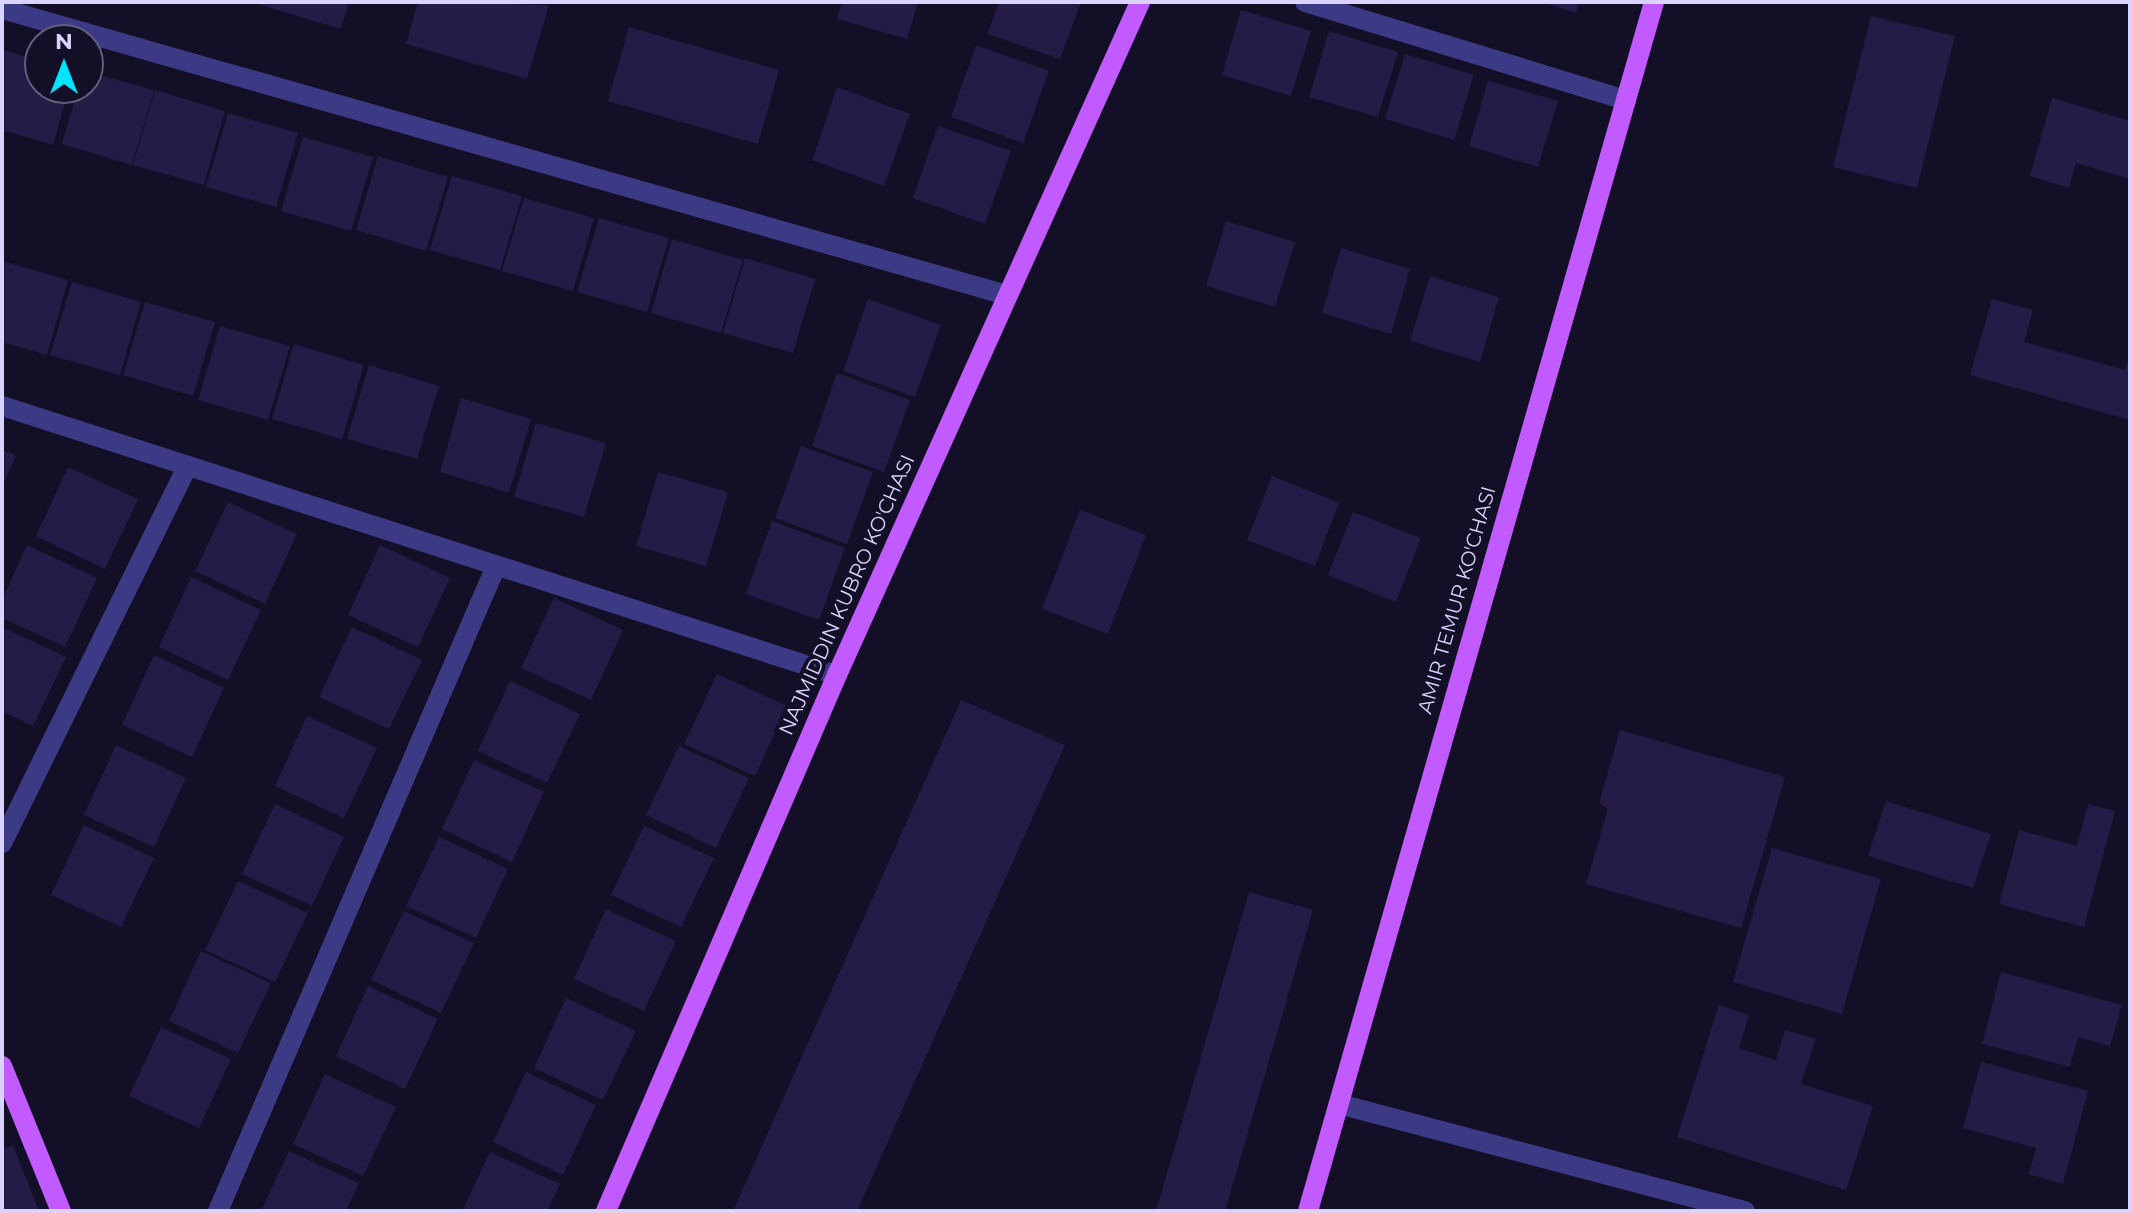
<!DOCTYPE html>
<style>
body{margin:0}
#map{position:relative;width:2132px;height:1213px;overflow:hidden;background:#130f26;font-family:Montserrat,sans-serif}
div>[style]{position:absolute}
.building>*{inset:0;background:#241b47}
.lane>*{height:20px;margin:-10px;padding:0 10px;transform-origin:10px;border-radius:10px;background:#3d3a85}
.street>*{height:20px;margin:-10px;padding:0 10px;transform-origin:10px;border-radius:10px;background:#3d3a85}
.primary>*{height:20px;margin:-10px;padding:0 10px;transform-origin:10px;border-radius:10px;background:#c25bff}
span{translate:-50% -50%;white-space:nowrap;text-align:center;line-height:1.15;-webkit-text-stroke:8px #130f26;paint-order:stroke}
.street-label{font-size:20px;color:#d9d4ff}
.frame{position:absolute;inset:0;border:4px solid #d9d4ff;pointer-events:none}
.north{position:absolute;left:24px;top:24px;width:80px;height:80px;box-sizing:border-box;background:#130f26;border:2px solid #625e7d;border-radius:50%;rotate:0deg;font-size:22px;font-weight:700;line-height:32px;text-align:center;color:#d9d4ff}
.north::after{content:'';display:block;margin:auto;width:28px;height:36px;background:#00e5ff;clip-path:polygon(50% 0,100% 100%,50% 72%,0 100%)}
</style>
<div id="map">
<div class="building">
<i style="clip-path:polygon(251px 2px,349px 2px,341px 29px)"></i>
<i style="clip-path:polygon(418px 2px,549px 5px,527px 79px,406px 44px)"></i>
<i style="clip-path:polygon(842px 2px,918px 2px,907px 39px,837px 19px)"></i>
<i style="clip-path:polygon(999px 2px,1081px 2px,1060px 59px,987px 34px)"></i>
<i style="clip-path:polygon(1541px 2px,1579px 2px,1576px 13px)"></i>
<i style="clip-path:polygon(1241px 10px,1311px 31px,1291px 96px,1222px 75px)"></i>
<i style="clip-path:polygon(1871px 16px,1955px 36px,1917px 188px,1833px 167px)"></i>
<i style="clip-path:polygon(629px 27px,779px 70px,758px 144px,608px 101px)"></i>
<i style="clip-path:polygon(1329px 31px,1398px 52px,1378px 117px,1309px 97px)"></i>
<i style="clip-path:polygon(976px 45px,1049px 71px,1023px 143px,951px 117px)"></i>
<i style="clip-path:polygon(4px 50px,40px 61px,40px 88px,69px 88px,53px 145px,2px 130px)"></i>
<i style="clip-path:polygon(1405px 54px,1474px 75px,1454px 140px,1385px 119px)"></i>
<i style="clip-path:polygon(88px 72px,154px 90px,132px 165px,62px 144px,78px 88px,88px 88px)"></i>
<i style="clip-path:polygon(1488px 81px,1558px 101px,1538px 167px,1469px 146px)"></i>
<i style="clip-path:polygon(837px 87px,910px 114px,884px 186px,812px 160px)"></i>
<i style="clip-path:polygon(155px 90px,225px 111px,204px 185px,133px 165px)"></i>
<i style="clip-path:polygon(2052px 98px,2130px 121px,2130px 179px,2076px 163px,2069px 188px,2030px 176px)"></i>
<i style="clip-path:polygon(228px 113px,298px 133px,276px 207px,206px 187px)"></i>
<i style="clip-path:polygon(938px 126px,1011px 151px,985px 224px,913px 198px)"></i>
<i style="clip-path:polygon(303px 137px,373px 157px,351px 231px,281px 211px)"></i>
<i style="clip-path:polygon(378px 156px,448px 177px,426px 251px,356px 230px)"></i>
<i style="clip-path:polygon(452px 176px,522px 196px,500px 270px,430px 250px)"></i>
<i style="clip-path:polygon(524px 198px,594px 218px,573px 291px,502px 271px)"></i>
<i style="clip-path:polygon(599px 218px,669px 238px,647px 312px,577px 292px)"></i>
<i style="clip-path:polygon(1226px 221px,1295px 242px,1275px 307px,1206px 286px)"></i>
<i style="clip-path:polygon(672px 239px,743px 260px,721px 333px,651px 313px)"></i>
<i style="clip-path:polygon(1341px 248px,1410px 269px,1391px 334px,1322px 313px)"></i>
<i style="clip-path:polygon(745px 258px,815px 279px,793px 353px,723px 333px)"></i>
<i style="clip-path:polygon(2px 261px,68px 280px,47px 355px,2px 342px)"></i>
<i style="clip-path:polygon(1430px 276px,1499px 297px,1480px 362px,1410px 341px)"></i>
<i style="clip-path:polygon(72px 282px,141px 302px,120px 375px,50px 355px)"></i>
<i style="clip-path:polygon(868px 299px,941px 325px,915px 397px,843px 371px)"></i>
<i style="clip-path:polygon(1992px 299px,2033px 310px,2024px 342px,2125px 370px,2130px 355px,2130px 420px,1970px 375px)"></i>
<i style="clip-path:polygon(145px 302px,215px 322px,193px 396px,123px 375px)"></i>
<i style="clip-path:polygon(220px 326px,290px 346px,268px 420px,198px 400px)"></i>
<i style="clip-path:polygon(294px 344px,364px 365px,342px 439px,272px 419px)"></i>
<i style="clip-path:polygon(369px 365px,439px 386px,417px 459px,347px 439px)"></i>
<i style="clip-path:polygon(837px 373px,910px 400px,884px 472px,812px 446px)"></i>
<i style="clip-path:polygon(461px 398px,531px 419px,509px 493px,440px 472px)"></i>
<i style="clip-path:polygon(536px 423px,606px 443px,584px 517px,514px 497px)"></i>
<i style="clip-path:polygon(801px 446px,873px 472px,847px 544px,775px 518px)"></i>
<i style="clip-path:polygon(2px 449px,16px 456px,2px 487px)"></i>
<i style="clip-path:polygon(68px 467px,138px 499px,105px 569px,36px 536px)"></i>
<i style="clip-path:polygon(658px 472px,728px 492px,706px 566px,636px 546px)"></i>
<i style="clip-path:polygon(1272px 476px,1339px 503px,1315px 566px,1247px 540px)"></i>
<i style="clip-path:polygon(228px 502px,297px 534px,265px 604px,195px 571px)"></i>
<i style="clip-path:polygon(1080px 510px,1146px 535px,1108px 634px,1042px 609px)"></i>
<i style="clip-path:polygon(1353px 512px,1421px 538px,1396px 602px,1328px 575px)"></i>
<i style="clip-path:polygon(772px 521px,845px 548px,819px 620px,746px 594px)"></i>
<i style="clip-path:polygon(27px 545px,97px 578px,65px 647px,2px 618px,2px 600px)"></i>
<i style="clip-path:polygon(380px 545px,450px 578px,418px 647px,348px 615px)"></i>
<i style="clip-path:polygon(191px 577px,261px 610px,228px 680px,159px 647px)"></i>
<i style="clip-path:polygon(554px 598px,623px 630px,591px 700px,521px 668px)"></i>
<i style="clip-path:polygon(2px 627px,66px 657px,33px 726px,2px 711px)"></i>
<i style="clip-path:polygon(352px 627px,422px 660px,389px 729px,319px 697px)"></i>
<i style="clip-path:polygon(154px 655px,224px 688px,192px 757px,122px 725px)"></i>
<i style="clip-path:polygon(717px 674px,787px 706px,755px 776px,684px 744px)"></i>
<i style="clip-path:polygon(510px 681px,580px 714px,547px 783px,478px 751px)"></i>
<i style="clip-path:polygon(961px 700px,1065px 745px,857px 1211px,733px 1211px)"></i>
<i style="clip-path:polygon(307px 716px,377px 748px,344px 818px,275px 786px)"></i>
<i style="clip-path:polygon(1620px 730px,1785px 777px,1741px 928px,1586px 884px,1608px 809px,1599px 803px)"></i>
<i style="clip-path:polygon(116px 745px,186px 778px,154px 847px,84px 815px)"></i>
<i style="clip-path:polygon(679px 746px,749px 778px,716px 848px,646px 815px)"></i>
<i style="clip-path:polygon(474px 760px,544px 792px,512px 862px,442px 829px)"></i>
<i style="clip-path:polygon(1886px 801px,1991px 834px,1973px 888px,1868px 856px)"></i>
<i style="clip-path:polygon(275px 804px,344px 837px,312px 906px,242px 874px)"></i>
<i style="clip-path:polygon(2088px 804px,2115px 811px,2084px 927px,1999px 904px,2019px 830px,2077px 846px)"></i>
<i style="clip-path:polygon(84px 825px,154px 858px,121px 927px,51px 895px)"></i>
<i style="clip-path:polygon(644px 826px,714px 858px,681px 927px,611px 895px)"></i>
<i style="clip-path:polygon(439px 837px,508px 869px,476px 938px,406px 906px)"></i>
<i style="clip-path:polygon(1772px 848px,1881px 879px,1842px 1014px,1733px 982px)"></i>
<i style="clip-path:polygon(238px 881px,308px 913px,275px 982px,205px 950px)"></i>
<i style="clip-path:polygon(1249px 892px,1313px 910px,1225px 1211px,1156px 1211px)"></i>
<i style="clip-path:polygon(606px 909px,676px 941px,644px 1011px,574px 979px)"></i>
<i style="clip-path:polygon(404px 911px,474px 943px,441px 1013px,371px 980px)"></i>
<i style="clip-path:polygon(201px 951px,271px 983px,238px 1053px,169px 1021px)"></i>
<i style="clip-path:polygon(2001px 972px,2122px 1005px,2110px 1046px,2078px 1037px,2070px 1067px,1982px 1044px)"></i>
<i style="clip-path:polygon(368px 986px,438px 1019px,405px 1089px,336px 1056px)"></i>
<i style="clip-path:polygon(566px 998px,636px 1031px,603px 1100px,534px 1068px)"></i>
<i style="clip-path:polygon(1719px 1005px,1749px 1015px,1739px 1048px,1776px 1060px,1785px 1030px,1816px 1039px,1801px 1084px,1873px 1106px,1846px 1190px,1677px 1137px)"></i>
<i style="clip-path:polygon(161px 1027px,231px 1059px,199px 1128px,129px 1096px)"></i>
<i style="clip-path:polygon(1981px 1062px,2088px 1091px,2063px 1184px,2029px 1174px,2036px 1148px,1963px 1128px)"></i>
<i style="clip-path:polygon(526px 1072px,596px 1105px,563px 1175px,493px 1142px)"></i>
<i style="clip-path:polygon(325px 1074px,396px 1107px,363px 1176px,293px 1144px)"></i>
<i style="clip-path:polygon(13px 1145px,39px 1211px,2px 1211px,2px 1150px)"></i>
<i style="clip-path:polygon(289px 1151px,359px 1183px,346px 1211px,261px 1211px)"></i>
<i style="clip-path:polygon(490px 1152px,560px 1184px,547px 1211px,462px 1211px)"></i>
</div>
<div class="lane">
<i style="left:1339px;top:1104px;width:420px;rotate:14.8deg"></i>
</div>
<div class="street">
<i style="left:1305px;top:2px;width:336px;rotate:17deg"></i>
<i style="left:2px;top:9px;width:1045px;rotate:15.89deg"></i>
<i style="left:2px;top:406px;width:877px;rotate:17.86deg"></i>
<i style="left:2px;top:843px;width:419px;rotate:-63.8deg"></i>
<i style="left:218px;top:1211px;width:702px;rotate:-66.68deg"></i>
</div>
<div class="primary">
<i style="left:2px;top:1066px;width:157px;rotate:67.9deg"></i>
<i style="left:606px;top:1211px;width:584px;rotate:-66.69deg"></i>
<i style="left:837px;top:675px;width:738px;rotate:-65.76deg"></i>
<i style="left:1308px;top:1211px;width:1258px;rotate:-74.03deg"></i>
</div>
<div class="street-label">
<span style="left:847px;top:595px;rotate:-66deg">NAJMIDDIN KUBRO KO'CHASI</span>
<span style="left:1457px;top:600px;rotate:-74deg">AMIR TEMUR KO'CHASI</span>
</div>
<div class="frame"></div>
<div class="north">N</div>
</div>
